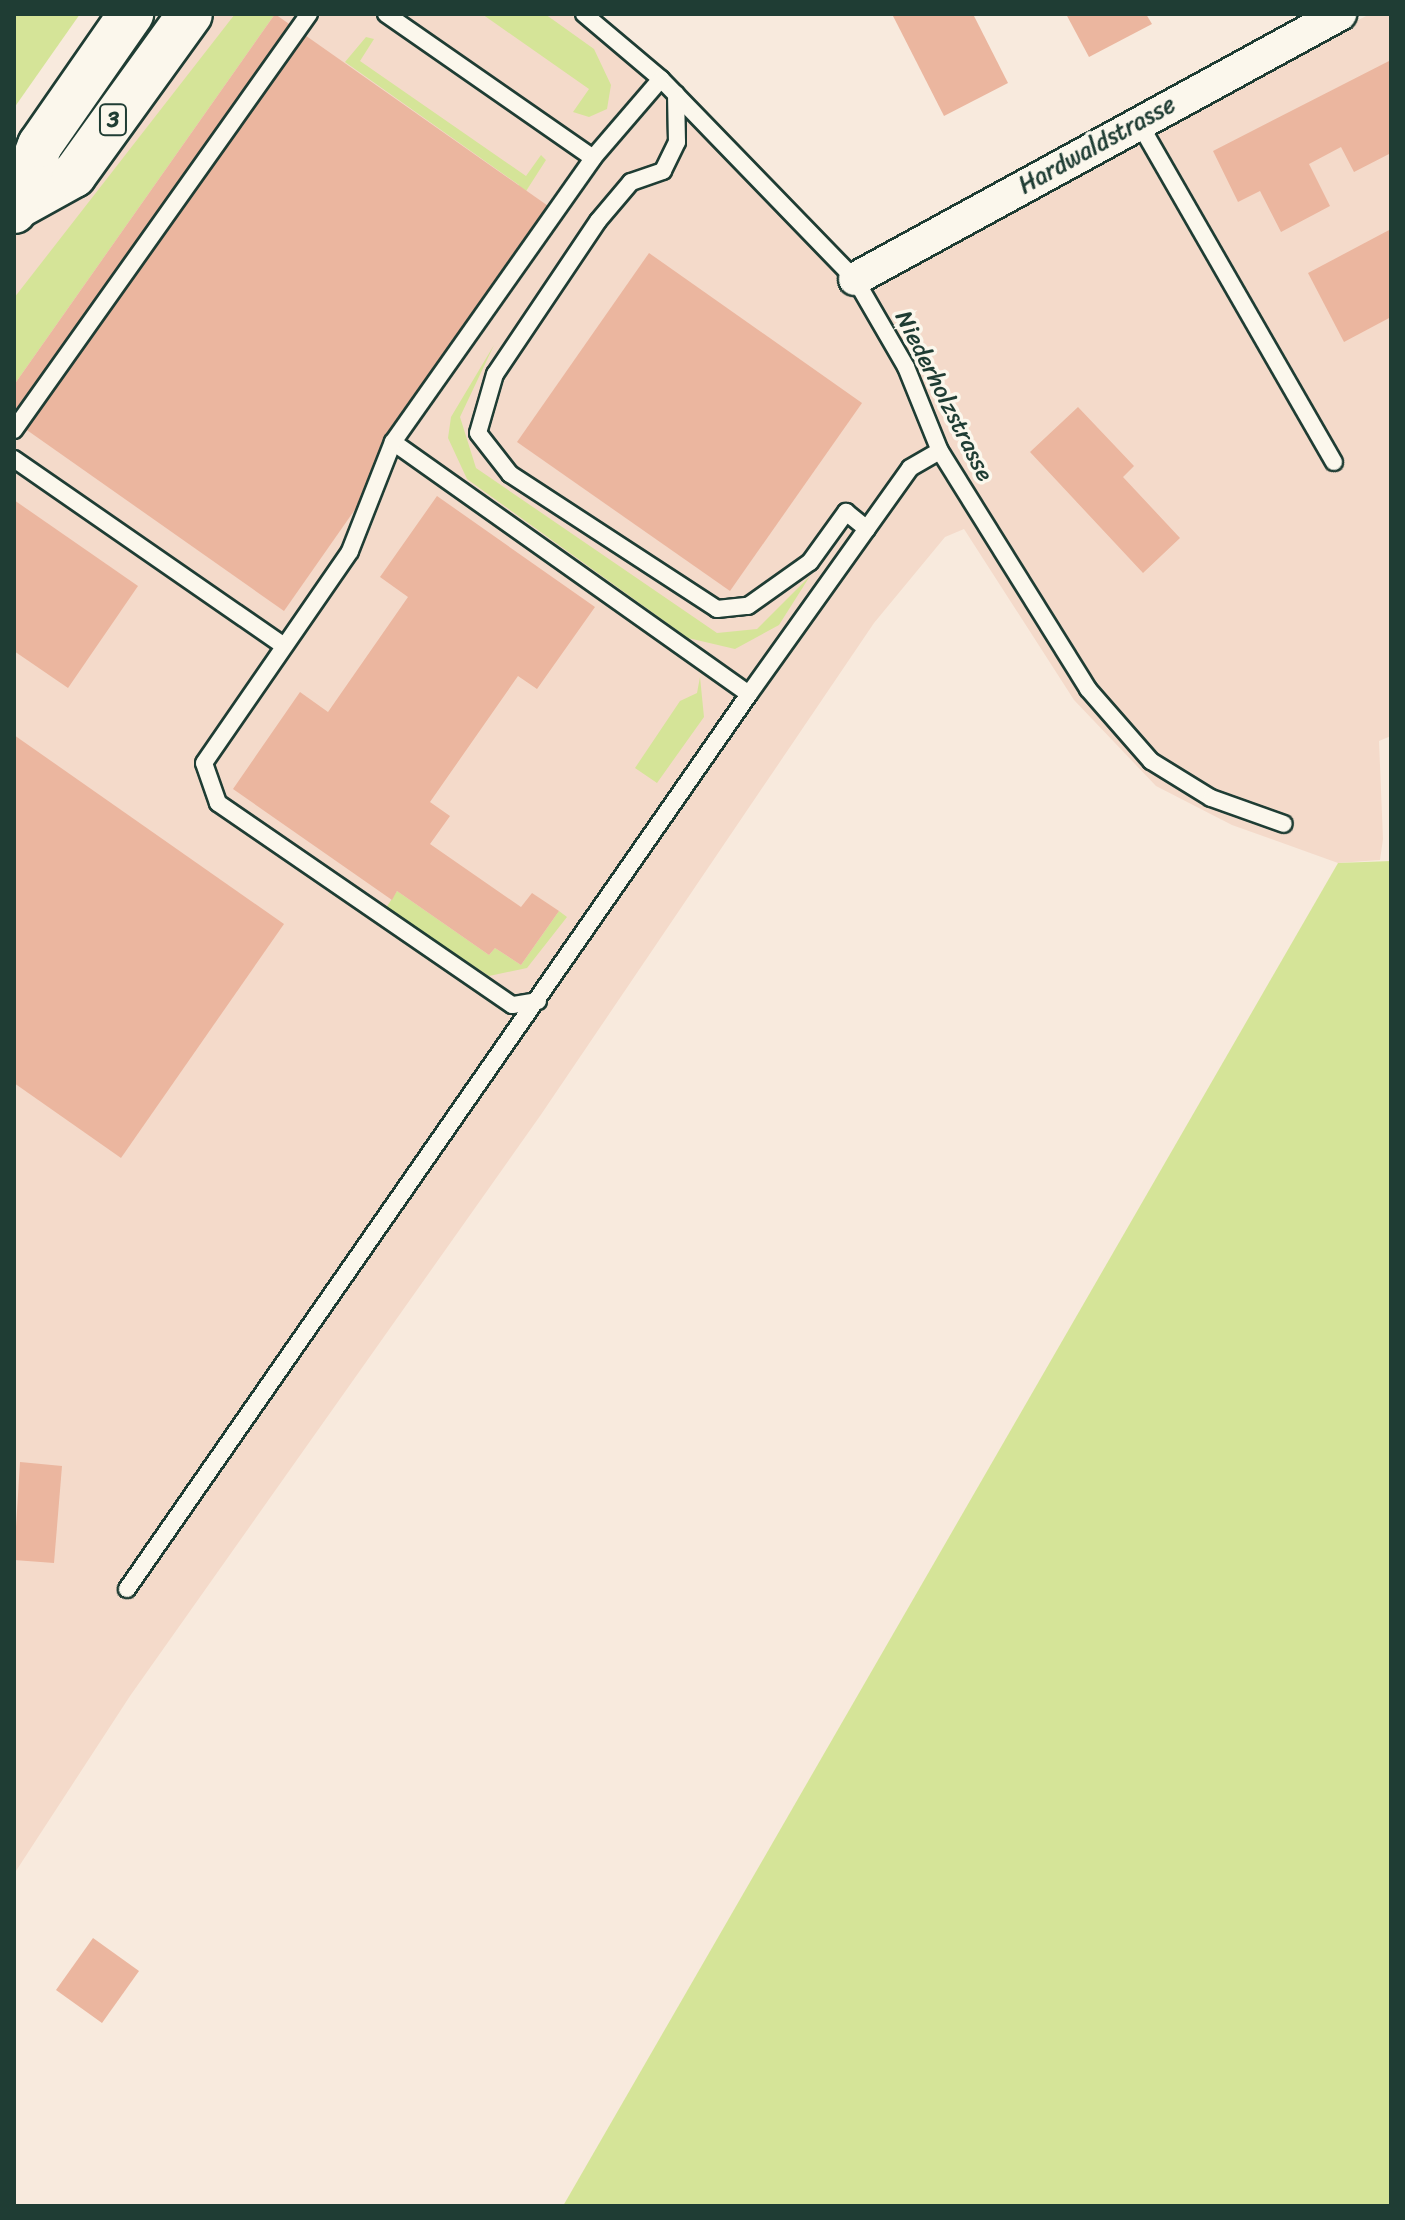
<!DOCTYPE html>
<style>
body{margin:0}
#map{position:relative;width:1405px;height:2220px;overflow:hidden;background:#f8eadd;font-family:Sriracha,sans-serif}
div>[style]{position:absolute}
.built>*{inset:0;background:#f4daca}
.green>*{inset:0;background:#d5e498}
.building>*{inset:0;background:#ebb69f}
.roads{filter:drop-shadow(2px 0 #1f3d34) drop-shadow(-2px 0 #1f3d34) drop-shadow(0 2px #1f3d34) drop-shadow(0 -2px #1f3d34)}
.lane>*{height:16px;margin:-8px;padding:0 8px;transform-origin:8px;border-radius:8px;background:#fbf7ec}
.street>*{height:32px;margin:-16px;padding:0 16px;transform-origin:16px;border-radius:16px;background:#fbf7ec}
.primary>*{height:44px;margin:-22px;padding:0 22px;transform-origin:22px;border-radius:22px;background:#fbf7ec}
span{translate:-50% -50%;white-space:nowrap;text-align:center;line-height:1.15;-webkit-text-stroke:7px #fbf7ec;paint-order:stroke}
.shield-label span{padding:2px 6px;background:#fbf7ec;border:2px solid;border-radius:6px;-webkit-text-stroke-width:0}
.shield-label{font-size:22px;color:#1f3d34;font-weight:700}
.street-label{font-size:24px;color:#1f3d34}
.frame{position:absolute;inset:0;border:16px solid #1f3d34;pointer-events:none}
</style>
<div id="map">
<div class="built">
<i style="clip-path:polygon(189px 14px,584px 14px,855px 279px,1370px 14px,1391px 14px,1391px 736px,1379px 741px,1383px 839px,1380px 860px,1338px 863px,1232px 825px,1156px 786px,1074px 700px,964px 529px,945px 537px,874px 623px,540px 1116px,130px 1696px,14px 1874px,14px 212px)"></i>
</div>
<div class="green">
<i style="clip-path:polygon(14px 14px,80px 14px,14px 108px)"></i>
<i style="clip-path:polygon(235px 14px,275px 14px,14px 385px,14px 298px)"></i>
<i style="clip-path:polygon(482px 14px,545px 14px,594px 49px,611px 85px,607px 109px,589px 117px,573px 112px,589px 89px)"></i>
<i style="clip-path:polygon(366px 37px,374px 39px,360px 61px,526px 176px,541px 155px,546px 160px,496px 238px,519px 185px,345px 62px)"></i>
<i style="clip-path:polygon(494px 345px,460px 417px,476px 468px,717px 633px,757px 629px,810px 576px,779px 625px,735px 649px,688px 638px,467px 479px,448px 438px,451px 417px)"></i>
<i style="clip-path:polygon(700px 677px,704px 717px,657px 783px,635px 768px,680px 701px,697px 693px)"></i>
<i style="clip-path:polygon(1391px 861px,1391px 2206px,563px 2206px,1338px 863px)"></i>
<i style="clip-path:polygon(397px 891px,489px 955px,495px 948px,521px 965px,559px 911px,567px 917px,527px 968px,489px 976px,386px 908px)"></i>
</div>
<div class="building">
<i style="clip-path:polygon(275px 14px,561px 215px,284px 611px,14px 421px,14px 385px)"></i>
<i style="clip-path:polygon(892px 14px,973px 14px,1008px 83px,944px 116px)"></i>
<i style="clip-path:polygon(1066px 14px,1146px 14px,1152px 24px,1089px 57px)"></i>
<i style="clip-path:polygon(1391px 60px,1391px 153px,1354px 172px,1341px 147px,1309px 164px,1330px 206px,1281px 232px,1260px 191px,1238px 202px,1213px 151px)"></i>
<i style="clip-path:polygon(1391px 229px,1391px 317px,1344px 342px,1308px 273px)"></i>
<i style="clip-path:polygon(649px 253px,862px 403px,730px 591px,517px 442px)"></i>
<i style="clip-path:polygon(1078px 407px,1134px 466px,1123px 477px,1180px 538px,1143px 573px,1030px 452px)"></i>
<i style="clip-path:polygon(437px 496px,595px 607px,537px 689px,518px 676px,430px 802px,450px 816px,430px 844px,521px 907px,532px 893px,559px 911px,521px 965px,495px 948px,489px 955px,397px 891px,392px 900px,233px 789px,300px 692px,328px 712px,408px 597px,380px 577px)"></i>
<i style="clip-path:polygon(14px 500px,138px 586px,68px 688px,14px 651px)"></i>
<i style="clip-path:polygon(14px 735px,284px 924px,121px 1158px,14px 1083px)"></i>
<i style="clip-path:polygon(20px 1462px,62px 1466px,54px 1563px,14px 1560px)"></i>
<i style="clip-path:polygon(93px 1938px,139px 1971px,102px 2023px,56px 1990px)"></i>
</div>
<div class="roads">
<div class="lane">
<i style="left:386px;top:14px;width:252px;rotate:34.8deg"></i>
<i style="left:584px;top:14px;width:101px;rotate:40.2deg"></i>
<i style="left:661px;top:79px;width:279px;rotate:45.9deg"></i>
<i style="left:855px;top:279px;width:102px;rotate:59.9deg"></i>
<i style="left:906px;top:367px;width:91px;rotate:68deg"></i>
<i style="left:940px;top:451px;width:280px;rotate:58.1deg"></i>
<i style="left:1088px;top:689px;width:96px;rotate:48.8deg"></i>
<i style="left:1151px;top:761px;width:70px;rotate:31.7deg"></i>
<i style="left:1211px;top:798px;width:77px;rotate:19.6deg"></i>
<i style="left:676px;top:94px;width:48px;rotate:88.8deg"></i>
<i style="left:677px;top:142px;width:32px;rotate:116deg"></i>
<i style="left:663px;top:171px;width:34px;rotate:161deg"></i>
<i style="left:631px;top:182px;width:51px;rotate:130.2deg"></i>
<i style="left:598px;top:221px;width:184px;rotate:123.9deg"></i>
<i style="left:495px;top:374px;width:61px;rotate:106.1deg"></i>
<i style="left:478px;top:433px;width:52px;rotate:52deg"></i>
<i style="left:510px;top:474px;width:247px;rotate:33.1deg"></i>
<i style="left:717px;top:609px;width:31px;rotate:-6deg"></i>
<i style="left:748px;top:606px;width:76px;rotate:-35.4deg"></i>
<i style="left:810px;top:562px;width:62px;rotate:-54.2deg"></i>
<i style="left:846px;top:512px;width:27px;rotate:39deg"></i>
<i style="left:1139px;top:123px;width:391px;rotate:60.1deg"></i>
<i style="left:14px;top:430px;width:510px;rotate:-54.66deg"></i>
<i style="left:393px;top:442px;width:436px;rotate:35.3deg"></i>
<i style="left:14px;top:459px;width:327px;rotate:34.7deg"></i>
<i style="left:538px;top:1001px;width:26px;rotate:171deg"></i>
<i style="left:512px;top:1005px;width:357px;rotate:-145.5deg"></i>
<i style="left:218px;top:803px;width:42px;rotate:-109.3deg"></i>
<i style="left:204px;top:763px;width:257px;rotate:-55.4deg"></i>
<i style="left:350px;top:551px;width:117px;rotate:-68.5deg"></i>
<i style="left:393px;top:442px;width:347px;rotate:-54.8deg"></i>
<i style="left:593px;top:158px;width:104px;rotate:-49.3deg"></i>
<i style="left:127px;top:1589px;width:1090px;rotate:-55.2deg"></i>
<i style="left:749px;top:694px;width:277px;rotate:-54.5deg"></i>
<i style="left:910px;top:468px;width:34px;rotate:-30deg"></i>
</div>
<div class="street">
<i style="left:855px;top:279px;width:553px;rotate:-28.65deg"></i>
</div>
<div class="primary">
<i style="left:18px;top:206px;width:64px;rotate:-29deg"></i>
<i style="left:74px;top:175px;width:198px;rotate:-54.2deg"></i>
<i style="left:14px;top:211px;width:71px;rotate:-68.5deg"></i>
<i style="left:40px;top:145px;width:160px;rotate:-55.2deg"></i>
</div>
</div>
<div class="shield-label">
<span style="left:113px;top:120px">3</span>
</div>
<div class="street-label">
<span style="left:1097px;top:145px;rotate:-29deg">Hardwaldstrasse</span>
<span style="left:944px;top:396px;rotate:63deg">Niederholzstrasse</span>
</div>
<div class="frame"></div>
</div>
